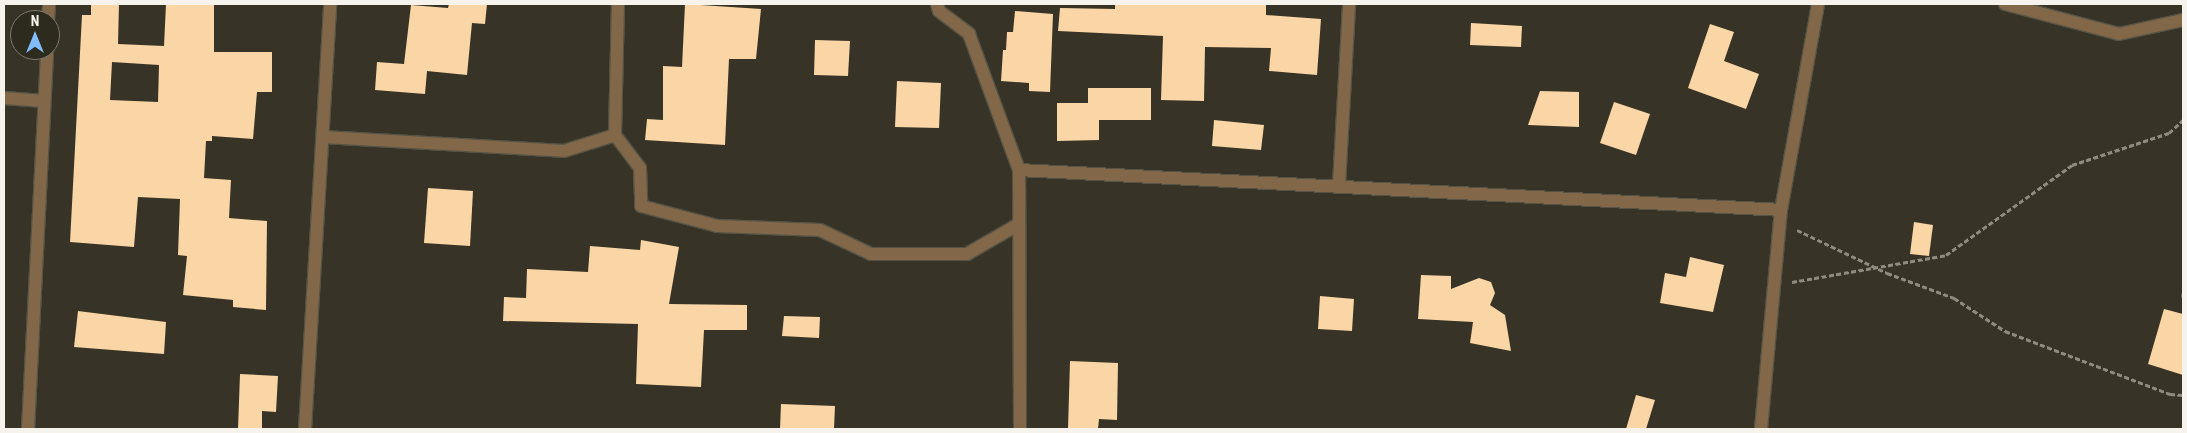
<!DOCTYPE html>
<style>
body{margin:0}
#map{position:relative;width:2187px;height:433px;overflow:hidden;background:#373427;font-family:"Roboto Condensed",sans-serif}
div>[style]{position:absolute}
.building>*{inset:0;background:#fad5a5}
.path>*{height:3px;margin-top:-1.5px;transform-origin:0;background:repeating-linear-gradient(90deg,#8e8b80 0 5px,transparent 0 7.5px)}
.roads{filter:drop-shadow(1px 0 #555346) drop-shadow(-1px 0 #555346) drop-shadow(0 1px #555346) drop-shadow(0 -1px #555346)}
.minor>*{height:12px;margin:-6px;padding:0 6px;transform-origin:6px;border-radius:6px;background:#826849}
span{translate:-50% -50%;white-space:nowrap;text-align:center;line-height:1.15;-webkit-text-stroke:5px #2d2a1e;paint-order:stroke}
.frame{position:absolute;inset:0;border:5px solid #f5f3eb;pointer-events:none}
.north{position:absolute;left:10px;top:10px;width:50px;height:50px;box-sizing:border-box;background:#2d2a1e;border:1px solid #7d7a70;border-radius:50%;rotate:0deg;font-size:14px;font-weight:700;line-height:20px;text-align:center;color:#f5f3eb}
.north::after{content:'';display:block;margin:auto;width:18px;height:22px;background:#81bdfa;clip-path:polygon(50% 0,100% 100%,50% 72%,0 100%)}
</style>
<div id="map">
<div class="building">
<i style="clip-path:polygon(evenodd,91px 4px,119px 4px,118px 44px,164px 46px,166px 4px,214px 4px,214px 52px,272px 52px,272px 92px,257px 92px,253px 139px,212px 136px,212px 141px,206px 141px,204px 178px,231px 180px,229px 218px,267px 221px,266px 310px,233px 307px,233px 300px,183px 295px,187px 256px,178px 255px,180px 199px,138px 197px,134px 247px,70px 242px,82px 15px,91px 15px,91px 4px,112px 62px,159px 65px,158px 102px,110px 100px,112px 62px)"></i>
<i style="clip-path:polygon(449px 4px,487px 4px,485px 24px,472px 23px,467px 75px,427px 71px,425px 94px,375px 90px,377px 62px,404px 64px,411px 5px,448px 8px)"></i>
<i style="clip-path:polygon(685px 4px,761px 9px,756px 59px,729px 59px,725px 145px,645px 140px,647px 119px,663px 120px,663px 66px,682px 67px)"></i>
<i style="clip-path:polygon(1115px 4px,1266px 4px,1266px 15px,1321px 19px,1317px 75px,1269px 71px,1271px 48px,1205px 47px,1204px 101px,1161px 100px,1163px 36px,1058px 31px,1060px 8px,1115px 9px)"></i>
<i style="clip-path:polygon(1015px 11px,1053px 14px,1050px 92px,1029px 91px,1029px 83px,1001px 81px,1003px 50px,1006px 50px,1007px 32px,1013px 32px)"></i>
<i style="clip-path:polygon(1471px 23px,1522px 26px,1521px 47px,1470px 45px)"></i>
<i style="clip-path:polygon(1710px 24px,1734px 32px,1724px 61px,1759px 74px,1746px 109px,1688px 88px)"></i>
<i style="clip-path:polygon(815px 40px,850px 41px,848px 76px,814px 75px)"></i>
<i style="clip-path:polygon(897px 81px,941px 83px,939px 128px,895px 127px)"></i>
<i style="clip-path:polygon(1088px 88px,1151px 88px,1151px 120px,1099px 120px,1099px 140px,1057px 141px,1057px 103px,1088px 103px)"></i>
<i style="clip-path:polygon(1540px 91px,1579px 92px,1579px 127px,1528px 125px)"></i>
<i style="clip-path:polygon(1614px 102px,1650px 114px,1636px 155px,1600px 143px)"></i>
<i style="clip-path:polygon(1214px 120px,1264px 125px,1261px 150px,1212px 146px)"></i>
<i style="clip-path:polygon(428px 188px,473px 191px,470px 246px,424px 243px)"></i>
<i style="clip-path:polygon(1914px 222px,1933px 225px,1929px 256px,1910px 254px)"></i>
<i style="clip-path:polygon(641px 240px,679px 247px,669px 304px,747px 305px,747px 330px,704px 330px,701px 387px,636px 384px,638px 324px,503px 321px,504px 297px,526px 298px,527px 269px,588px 272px,590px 246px,640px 250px)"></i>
<i style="clip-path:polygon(1690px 257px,1724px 265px,1713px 312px,1660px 303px,1665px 273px,1686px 277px)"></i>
<i style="clip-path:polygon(1421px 275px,1451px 276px,1451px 289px,1479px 278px,1491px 282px,1495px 293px,1490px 305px,1505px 315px,1511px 351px,1470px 343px,1473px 322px,1418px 319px)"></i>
<i style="clip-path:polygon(1320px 296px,1354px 299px,1352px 331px,1318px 329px)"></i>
<i style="clip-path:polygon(2164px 309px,2183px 314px,2183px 375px,2148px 364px)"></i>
<i style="clip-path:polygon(78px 311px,166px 322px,164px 354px,74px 347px)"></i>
<i style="clip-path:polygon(784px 316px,820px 317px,819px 338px,782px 336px)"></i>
<i style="clip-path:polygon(1070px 361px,1118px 363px,1117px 420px,1099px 419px,1098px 429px,1068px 429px)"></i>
<i style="clip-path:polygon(240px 374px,278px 376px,276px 412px,262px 411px,262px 429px,238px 429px)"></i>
<i style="clip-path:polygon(1636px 395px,1655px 400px,1646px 429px,1626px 429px)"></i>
<i style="clip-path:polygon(781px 404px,835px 406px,834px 429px,780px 429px)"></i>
</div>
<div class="path">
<i style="left:1797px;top:230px;width:100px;rotate:25.5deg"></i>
<i style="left:1887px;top:273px;width:72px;rotate:20.5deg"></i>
<i style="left:1954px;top:298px;width:61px;rotate:32.9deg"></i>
<i style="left:2005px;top:331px;width:177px;rotate:20.9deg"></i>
<i style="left:2170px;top:394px;width:13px;rotate:4deg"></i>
<i style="left:1792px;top:282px;width:156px;rotate:-9.9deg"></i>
<i style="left:1946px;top:255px;width:155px;rotate:-35.5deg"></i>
<i style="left:2072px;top:165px;width:102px;rotate:-18.3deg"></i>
<i style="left:2169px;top:133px;width:19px;rotate:-43deg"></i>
<i style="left:2183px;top:293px;width:4px;rotate:90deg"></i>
</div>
<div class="roads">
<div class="minor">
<i style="left:937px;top:4px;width:7px;rotate:74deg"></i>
<i style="left:939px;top:11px;width:38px;rotate:37deg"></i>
<i style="left:969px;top:34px;width:145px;rotate:69.8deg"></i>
<i style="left:2005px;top:4px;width:118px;rotate:14.7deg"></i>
<i style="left:2119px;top:34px;width:66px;rotate:-12.3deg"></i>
<i style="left:48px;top:20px;width:16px;rotate:-86deg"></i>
<i style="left:4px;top:98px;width:40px;rotate:4.3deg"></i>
<i style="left:615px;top:135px;width:41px;rotate:52.9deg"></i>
<i style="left:640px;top:168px;width:38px;rotate:88deg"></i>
<i style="left:641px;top:206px;width:79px;rotate:14.7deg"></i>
<i style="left:717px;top:226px;width:103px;rotate:2.2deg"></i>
<i style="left:820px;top:230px;width:56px;rotate:25.2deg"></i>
<i style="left:871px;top:254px;width:96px"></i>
<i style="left:967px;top:254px;width:60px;rotate:-30deg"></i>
<i style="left:323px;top:137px;width:241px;rotate:3.3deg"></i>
<i style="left:564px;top:151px;width:53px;rotate:-17.4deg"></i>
<i style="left:615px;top:135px;width:131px;rotate:-88.7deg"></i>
<i style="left:1339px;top:185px;width:181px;rotate:-86.8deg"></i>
<i style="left:28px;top:429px;width:379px;rotate:-87.1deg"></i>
<i style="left:305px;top:429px;width:426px;rotate:-86.6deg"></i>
<i style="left:1020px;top:429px;width:259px;rotate:-90.2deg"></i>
<i style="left:1019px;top:170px;width:763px;rotate:3deg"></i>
<i style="left:1761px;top:429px;width:220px;rotate:-84.8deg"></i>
<i style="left:1781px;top:210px;width:209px;rotate:-79.8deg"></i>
</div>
</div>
<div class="frame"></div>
<div class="north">N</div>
</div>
